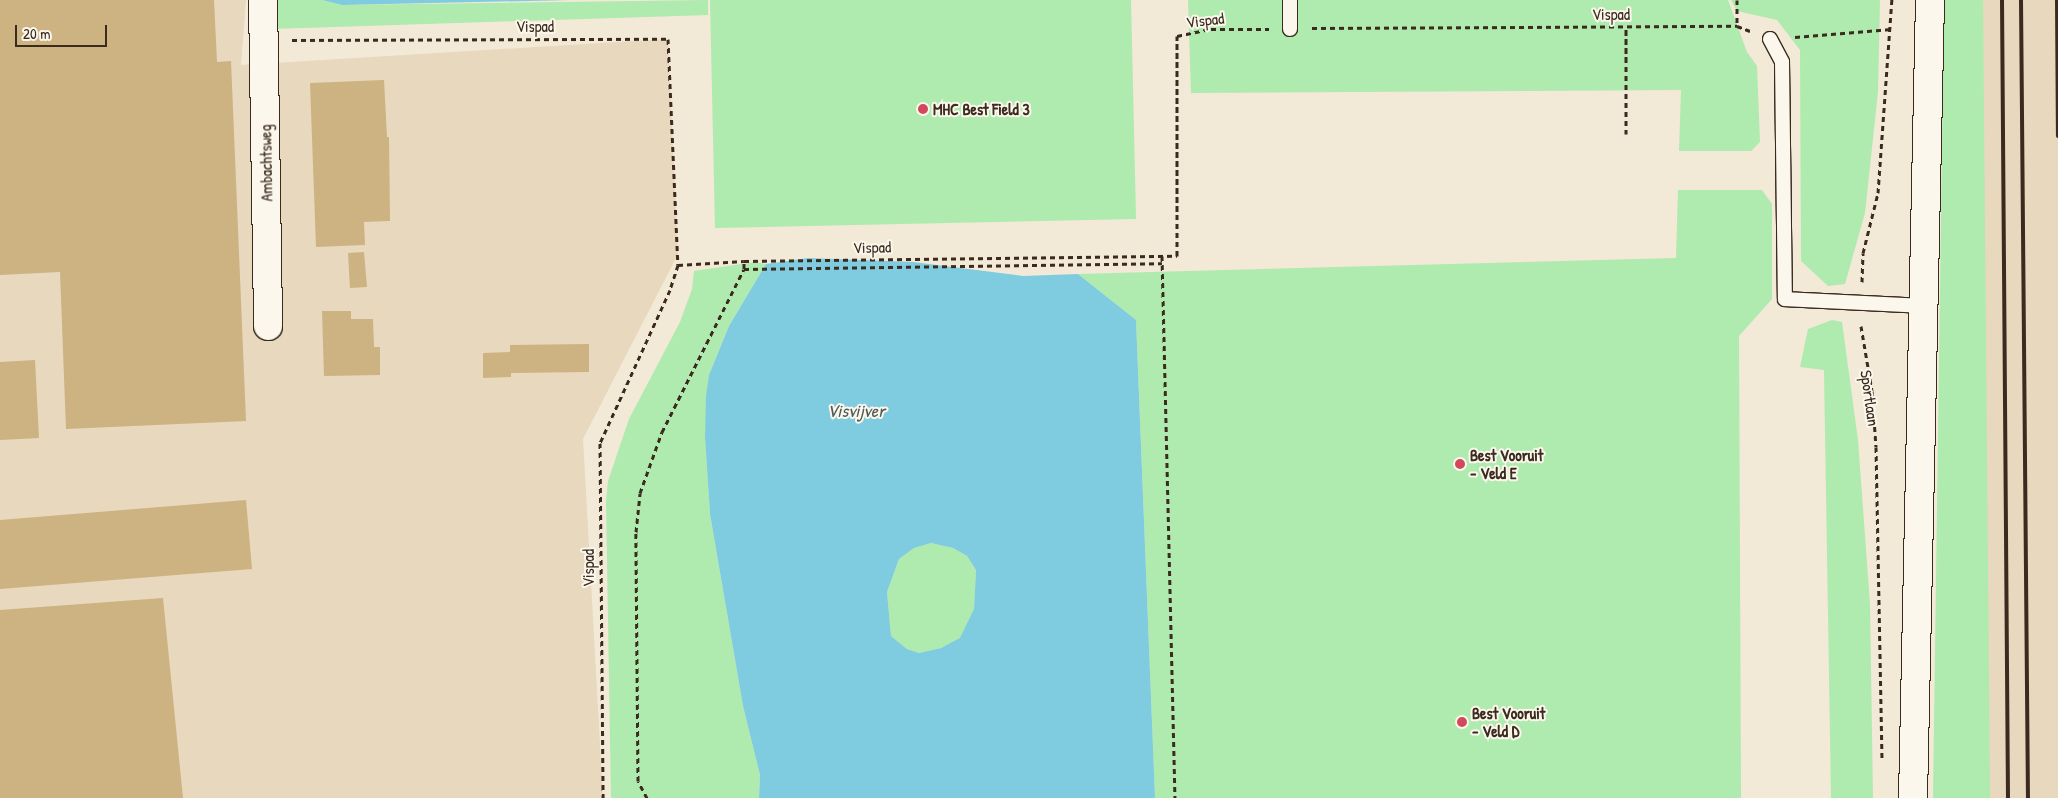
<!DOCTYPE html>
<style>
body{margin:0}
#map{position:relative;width:2058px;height:798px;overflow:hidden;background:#f2e9d7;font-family:"Patrick Hand",sans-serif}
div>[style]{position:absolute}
.built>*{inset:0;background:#e7d8be}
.green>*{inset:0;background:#afeaaf}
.water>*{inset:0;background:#7fcbdf}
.building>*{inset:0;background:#cdb282}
.path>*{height:3px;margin-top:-1.5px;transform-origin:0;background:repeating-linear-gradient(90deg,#3b2a1e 0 5px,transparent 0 9px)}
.roads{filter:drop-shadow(1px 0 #3b2a1e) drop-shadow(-1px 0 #3b2a1e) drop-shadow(0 1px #3b2a1e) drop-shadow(0 -1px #3b2a1e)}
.lane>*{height:14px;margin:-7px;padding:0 7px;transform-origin:7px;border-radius:7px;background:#fbf7ec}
.street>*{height:28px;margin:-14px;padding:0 14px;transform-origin:14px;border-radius:14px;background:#fbf7ec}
.secondary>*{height:28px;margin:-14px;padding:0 14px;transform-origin:14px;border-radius:14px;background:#fbf7ec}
.rail>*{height:4px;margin:-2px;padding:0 2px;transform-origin:2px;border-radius:2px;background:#3b2a1e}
.dots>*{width:14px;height:14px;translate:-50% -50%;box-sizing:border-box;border:2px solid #fbf7ec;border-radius:50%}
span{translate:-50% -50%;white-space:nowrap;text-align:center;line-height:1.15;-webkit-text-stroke:4px #fbf7ec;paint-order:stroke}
.street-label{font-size:16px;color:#3b2a1e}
.poi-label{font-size:16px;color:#3b2a1e;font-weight:700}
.left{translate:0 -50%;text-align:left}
.water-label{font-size:18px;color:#4f5a58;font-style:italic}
.scale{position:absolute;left:15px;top:25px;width:92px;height:22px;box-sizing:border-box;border:2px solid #3b2a1e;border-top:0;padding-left:6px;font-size:15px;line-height:18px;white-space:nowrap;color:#3b2a1e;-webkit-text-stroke:4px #fbf7ec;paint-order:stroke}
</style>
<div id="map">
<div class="built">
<i style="clip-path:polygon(0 0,246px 0,241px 65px,668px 39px,678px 254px,583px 439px,603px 798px,0 798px)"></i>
<i style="clip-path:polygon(1948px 0,2058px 0,2058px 798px,1936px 798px)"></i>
</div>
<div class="green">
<i style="clip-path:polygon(272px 0,322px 0,342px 5px,708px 0,708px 15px,273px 29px)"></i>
<i style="clip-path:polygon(710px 0,1131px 0,1136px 219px,715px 228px)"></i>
<i style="clip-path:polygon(1188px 0,1728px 0,1747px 52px,1757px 66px,1760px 142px,1751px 151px,1679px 151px,1681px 90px,1191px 93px)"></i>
<i style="clip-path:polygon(1731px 0,1880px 0,1878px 92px,1865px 213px,1845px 284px,1828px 286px,1801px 261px,1800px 50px,1777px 20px,1737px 11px)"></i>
<i style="clip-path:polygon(1944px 0,1983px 0,1990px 798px,1933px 798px)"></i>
<i style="clip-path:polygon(1678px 190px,1762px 190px,1772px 204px,1772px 299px,1739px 336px,1741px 798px,1155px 798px,1136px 320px,1078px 274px,1676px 258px)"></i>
<i style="clip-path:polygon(755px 262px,766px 264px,729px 326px,709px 375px,705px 437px,710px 514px,743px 706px,760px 775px,759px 798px,611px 798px,606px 501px,608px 481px,629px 419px,680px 322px,692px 289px,694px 271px)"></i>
<i style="clip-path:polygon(1832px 320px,1842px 322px,1858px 440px,1870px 604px,1873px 798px,1831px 798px,1824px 370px,1800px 367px,1808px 329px)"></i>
<i style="clip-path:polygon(931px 543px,953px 548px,967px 556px,976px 570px,974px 610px,961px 638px,941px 648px,919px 653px,907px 649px,891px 636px,887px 592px,899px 559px,914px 548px)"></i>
</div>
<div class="water">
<i style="clip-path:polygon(322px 0,571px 0,342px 5px)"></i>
<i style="clip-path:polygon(evenodd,808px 258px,913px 262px,1023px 276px,1078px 274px,1136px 320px,1155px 798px,759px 798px,760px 775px,743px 706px,710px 514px,705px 437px,706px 396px,709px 375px,729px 326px,766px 264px,808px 258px,931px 543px,953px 548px,967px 556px,976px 570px,974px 609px,960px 638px,941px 648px,919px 653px,907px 649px,891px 636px,887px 592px,899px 559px,914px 548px,931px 543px)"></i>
</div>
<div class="building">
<i style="clip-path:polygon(0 0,214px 0,217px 62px,231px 61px,246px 421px,66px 429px,60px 272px,0 275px)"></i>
<i style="clip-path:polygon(384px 80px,387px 137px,389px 137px,390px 221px,364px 222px,365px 245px,316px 247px,310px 83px)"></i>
<i style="clip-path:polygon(364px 252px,367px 287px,350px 288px,348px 253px)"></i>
<i style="clip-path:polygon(322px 311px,351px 311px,351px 319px,373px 319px,374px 347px,380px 347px,380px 375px,324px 376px)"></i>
<i style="clip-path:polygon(589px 344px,589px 372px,511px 373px,511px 377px,483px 378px,483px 353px,510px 352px,510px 345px)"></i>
<i style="clip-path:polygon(35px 360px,39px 438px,0 440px,0 362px)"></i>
<i style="clip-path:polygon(246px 500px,252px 569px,0 589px,0 520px)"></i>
<i style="clip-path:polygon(163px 598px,183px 798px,0 798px,0 610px)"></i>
</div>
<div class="path">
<i style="left:1737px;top:0;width:26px;rotate:90deg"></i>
<i style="left:1312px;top:28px;width:425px;rotate:-0.3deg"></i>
<i style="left:1737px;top:26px;width:14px;rotate:21deg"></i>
<i style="left:1795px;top:37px;width:97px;rotate:-4.7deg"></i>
<i style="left:292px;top:40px;width:376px;rotate:-0.2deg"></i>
<i style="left:668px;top:39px;width:226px;rotate:87.5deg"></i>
<i style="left:678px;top:265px;width:26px;rotate:108deg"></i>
<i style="left:670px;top:290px;width:168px;rotate:114.6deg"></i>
<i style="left:600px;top:443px;width:355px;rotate:89.5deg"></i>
<i style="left:1626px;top:134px;width:107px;rotate:-90deg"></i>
<i style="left:1162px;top:256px;width:542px;rotate:88.63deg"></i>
<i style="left:678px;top:265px;width:66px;rotate:-3.5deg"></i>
<i style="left:744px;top:261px;width:433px;rotate:-0.7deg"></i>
<i style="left:1177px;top:256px;width:220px;rotate:-90deg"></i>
<i style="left:1177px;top:36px;width:35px;rotate:-12deg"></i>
<i style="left:1211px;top:29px;width:58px"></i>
<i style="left:744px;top:269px;width:418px;rotate:-0.8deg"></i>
<i style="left:1862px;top:282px;width:29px;rotate:-88deg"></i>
<i style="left:1863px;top:253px;width:62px;rotate:-76deg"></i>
<i style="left:1878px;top:193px;width:194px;rotate:-85.9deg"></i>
<i style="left:1861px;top:326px;width:66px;rotate:80.4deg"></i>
<i style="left:1872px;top:391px;width:56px;rotate:85.9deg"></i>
<i style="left:1876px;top:447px;width:313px;rotate:88.9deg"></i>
<i style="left:647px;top:798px;width:19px;rotate:-118deg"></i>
<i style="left:638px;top:781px;width:249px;rotate:-90.5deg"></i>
<i style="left:636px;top:532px;width:39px;rotate:-84deg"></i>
<i style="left:640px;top:493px;width:65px;rotate:-70.2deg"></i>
<i style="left:662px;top:432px;width:182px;rotate:-63.3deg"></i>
<i style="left:744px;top:269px;width:8px;rotate:-90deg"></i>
</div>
<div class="roads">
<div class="lane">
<i style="left:1290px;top:0;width:29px;rotate:90deg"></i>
<i style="left:1770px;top:39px;width:26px;rotate:62deg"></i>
<i style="left:1782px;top:62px;width:237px;rotate:89.3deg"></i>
<i style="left:1785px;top:299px;width:138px;rotate:2.9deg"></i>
</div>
<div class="street">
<i style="left:263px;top:0;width:326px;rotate:89.1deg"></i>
</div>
<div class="secondary">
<i style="left:1913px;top:798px;width:798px;rotate:-88.78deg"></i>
</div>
</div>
<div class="rail">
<i style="left:2002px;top:0;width:798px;rotate:89.57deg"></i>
<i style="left:2021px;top:0;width:798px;rotate:89.5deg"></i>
<i style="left:2057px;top:0;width:136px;rotate:89.6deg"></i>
</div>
<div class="dots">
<i style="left:923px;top:109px;background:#d1495b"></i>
<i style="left:1460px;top:464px;background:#d1495b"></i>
<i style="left:1462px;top:722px;background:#d1495b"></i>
</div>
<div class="street-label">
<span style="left:1611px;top:14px">Vispad</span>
<span style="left:1205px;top:20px;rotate:-7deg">Vispad</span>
<span style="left:535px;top:26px">Vispad</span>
<span style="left:266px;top:163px;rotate:-91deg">Ambachtsweg</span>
<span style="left:872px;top:247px;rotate:-1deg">Vispad</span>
<span style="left:1870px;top:398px;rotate:82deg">Sportlaan</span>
<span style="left:588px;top:568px;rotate:-90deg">Vispad</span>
</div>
<div class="poi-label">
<span class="left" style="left:933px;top:109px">MHC Best Field 3</span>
<span class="left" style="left:1470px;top:464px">Best Vooruit<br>- Veld E</span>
<span class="left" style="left:1472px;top:722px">Best Vooruit<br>- Veld D</span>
</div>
<div class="water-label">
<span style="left:856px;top:411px">Visvijver</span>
</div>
<div class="scale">20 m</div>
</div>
